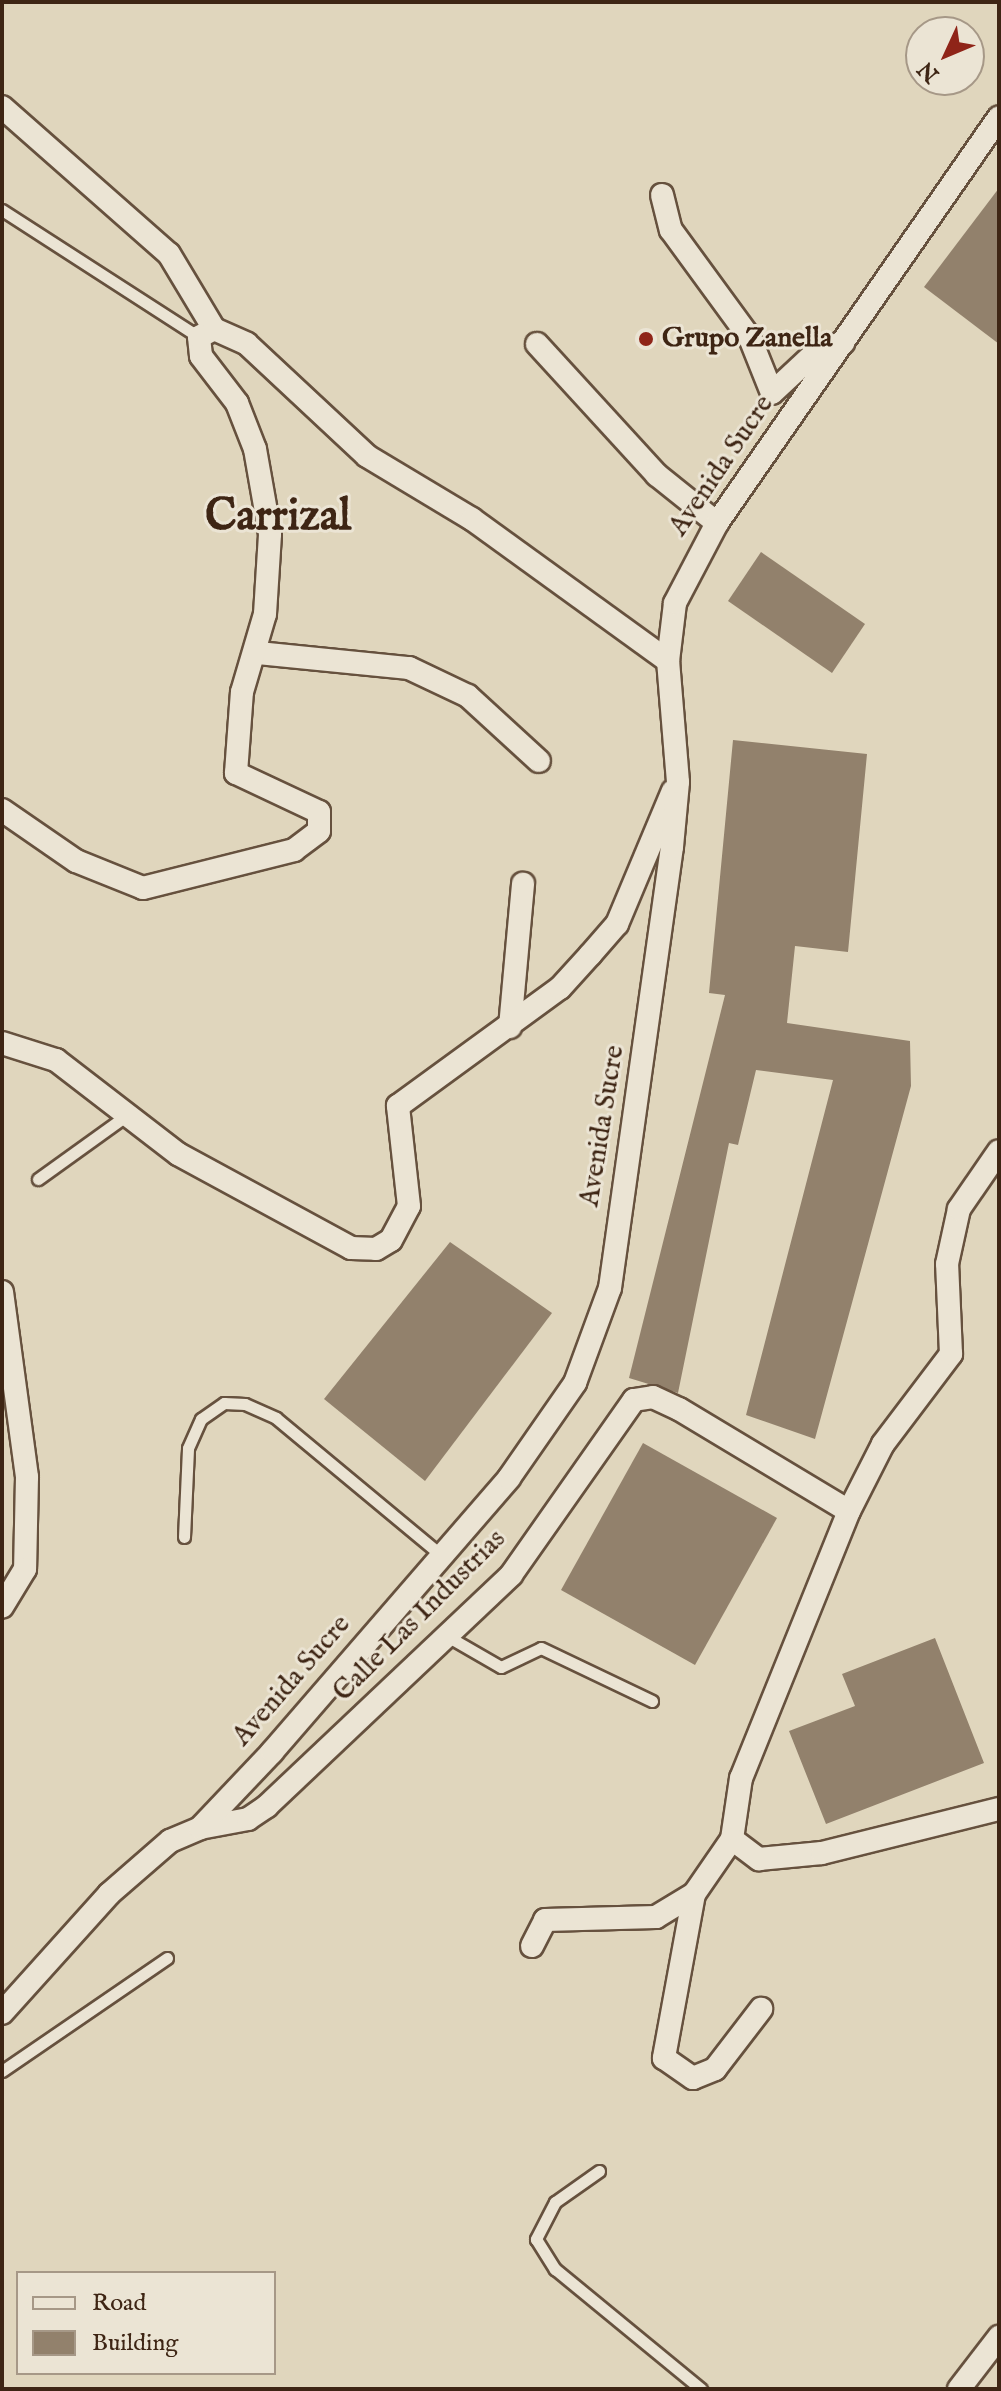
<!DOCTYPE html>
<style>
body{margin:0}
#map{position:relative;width:1001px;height:2391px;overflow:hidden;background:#e0d6bd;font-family:"IM FELL English",serif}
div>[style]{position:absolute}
.building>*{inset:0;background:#92816c}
.roads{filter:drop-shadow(2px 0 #66513e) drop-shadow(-2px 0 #66513e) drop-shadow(0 2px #66513e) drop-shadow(0 -2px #66513e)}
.lane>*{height:11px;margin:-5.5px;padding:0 5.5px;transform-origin:5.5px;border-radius:5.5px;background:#ebe4d4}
.street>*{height:22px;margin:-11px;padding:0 11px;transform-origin:11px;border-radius:11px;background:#ebe4d4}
.dots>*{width:22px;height:22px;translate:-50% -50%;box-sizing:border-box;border:4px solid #ebe4d4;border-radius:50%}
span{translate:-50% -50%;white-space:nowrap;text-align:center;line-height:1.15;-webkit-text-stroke:6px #ebe4d4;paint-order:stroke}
.poi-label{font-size:28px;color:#3e2514;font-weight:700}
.left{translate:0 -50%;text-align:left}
.street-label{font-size:28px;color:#3e2514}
.town-label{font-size:44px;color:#3e2514;font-weight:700}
.frame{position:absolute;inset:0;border:4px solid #3e2514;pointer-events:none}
.legend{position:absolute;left:16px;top:2271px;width:260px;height:104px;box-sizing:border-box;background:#ebe4d4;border:2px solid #a69887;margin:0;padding:10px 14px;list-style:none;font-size:24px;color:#3e2514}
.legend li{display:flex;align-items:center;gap:16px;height:40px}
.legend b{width:40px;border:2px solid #a69887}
.north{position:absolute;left:905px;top:16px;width:80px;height:80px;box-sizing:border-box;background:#ebe4d4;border:2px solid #a69887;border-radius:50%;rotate:226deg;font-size:22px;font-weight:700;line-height:32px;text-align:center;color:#3e2514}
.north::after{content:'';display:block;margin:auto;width:28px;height:36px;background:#8f2418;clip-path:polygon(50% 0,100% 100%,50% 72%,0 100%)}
</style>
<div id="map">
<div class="building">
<i style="clip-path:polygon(999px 188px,999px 344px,924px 287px)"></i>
<i style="clip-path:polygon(761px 552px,865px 624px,832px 673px,728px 601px)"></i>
<i style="clip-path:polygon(733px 740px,867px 754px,848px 952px,795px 946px,787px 1023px,910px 1041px,911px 1086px,815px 1439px,746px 1415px,833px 1080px,756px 1070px,738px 1145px,729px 1143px,678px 1393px,629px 1378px,725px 995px,709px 993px)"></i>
<i style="clip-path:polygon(450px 1242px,552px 1313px,425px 1481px,324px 1399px)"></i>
<i style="clip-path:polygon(643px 1443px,777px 1518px,695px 1665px,561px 1590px)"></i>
<i style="clip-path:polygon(935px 1638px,984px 1763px,826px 1824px,789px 1731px,855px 1706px,842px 1674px)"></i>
</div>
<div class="roads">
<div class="lane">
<i style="left:2px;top:210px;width:234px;rotate:32.8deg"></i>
<i style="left:38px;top:1179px;width:105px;rotate:-35.7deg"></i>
<i style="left:184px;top:1537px;width:89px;rotate:-87.4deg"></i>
<i style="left:188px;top:1448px;width:32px;rotate:-66deg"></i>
<i style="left:201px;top:1419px;width:28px;rotate:-35deg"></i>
<i style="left:224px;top:1403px;width:21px;rotate:3deg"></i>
<i style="left:245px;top:1404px;width:34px;rotate:24deg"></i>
<i style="left:276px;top:1418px;width:216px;rotate:39.7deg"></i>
<i style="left:447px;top:1636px;width:62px;rotate:29.9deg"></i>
<i style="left:501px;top:1667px;width:44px;rotate:-25.4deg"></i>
<i style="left:541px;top:1648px;width:123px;rotate:25.5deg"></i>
<i style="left:2px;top:2071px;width:200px;rotate:-34.4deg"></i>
<i style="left:599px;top:2171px;width:54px;rotate:144.8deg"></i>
<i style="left:555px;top:2202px;width:42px;rotate:117.2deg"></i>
<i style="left:536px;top:2239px;width:36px;rotate:58deg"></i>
<i style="left:555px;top:2269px;width:189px;rotate:39.4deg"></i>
</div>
<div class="street">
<i style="left:2px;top:107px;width:222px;rotate:41.4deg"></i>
<i style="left:169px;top:254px;width:87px;rotate:59deg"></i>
<i style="left:662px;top:195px;width:36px;rotate:76deg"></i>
<i style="left:671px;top:230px;width:134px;rotate:53.8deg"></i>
<i style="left:750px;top:338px;width:59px;rotate:68.2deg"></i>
<i style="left:772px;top:393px;width:62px;rotate:-43deg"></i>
<i style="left:817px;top:351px;width:28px;rotate:-18deg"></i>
<i style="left:537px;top:344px;width:178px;rotate:47.5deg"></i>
<i style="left:657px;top:475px;width:77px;rotate:38.7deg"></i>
<i style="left:258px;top:653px;width:152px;rotate:5.7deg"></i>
<i style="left:409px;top:668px;width:65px;rotate:25.4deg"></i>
<i style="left:468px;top:696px;width:96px;rotate:42.5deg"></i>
<i style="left:2px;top:810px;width:90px;rotate:34.6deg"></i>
<i style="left:76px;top:861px;width:72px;rotate:21.9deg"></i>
<i style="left:143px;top:888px;width:156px;rotate:-14.1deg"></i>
<i style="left:294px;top:850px;width:31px;rotate:-37deg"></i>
<i style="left:319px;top:831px;width:19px;rotate:-90deg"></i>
<i style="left:319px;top:812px;width:92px;rotate:-154.8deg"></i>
<i style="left:236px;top:773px;width:81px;rotate:-85.8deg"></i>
<i style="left:242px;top:692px;width:81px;rotate:-73.6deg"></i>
<i style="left:265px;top:614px;width:80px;rotate:-86.4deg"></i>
<i style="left:270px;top:534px;width:86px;rotate:-100deg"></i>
<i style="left:255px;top:449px;width:49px;rotate:-111.4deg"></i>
<i style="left:237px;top:403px;width:59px;rotate:-127.5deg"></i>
<i style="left:201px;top:356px;width:19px;rotate:-96deg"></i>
<i style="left:199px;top:337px;width:17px;rotate:-28deg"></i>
<i style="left:214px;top:329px;width:36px;rotate:24deg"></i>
<i style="left:247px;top:344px;width:164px;rotate:43deg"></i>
<i style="left:367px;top:456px;width:122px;rotate:31deg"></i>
<i style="left:472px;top:519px;width:242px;rotate:35.9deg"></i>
<i style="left:510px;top:1027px;width:144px;rotate:-84.8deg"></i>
<i style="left:2px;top:1043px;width:57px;rotate:17.5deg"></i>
<i style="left:56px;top:1060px;width:154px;rotate:37.6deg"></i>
<i style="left:178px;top:1154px;width:197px;rotate:28.5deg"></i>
<i style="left:351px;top:1248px;width:25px;rotate:2deg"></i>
<i style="left:376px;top:1249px;width:17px;rotate:-31deg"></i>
<i style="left:391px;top:1240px;width:38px;rotate:-62deg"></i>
<i style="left:409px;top:1206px;width:101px;rotate:-96.3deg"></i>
<i style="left:398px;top:1106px;width:200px;rotate:-36.1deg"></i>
<i style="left:560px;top:988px;width:45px;rotate:-47.7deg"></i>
<i style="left:590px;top:955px;width:41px;rotate:-48.9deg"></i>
<i style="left:617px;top:924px;width:144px;rotate:-67.2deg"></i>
<i style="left:2px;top:1292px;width:187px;rotate:82.3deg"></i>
<i style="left:27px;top:1477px;width:92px;rotate:91.2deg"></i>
<i style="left:25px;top:1569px;width:44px;rotate:121.2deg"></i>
<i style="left:849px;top:1511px;width:288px;rotate:112deg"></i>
<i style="left:741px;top:1778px;width:62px;rotate:98.4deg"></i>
<i style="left:732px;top:1839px;width:34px;rotate:37deg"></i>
<i style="left:759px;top:1859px;width:63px;rotate:-5.4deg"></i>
<i style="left:822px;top:1853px;width:182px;rotate:-14deg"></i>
<i style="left:200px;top:1828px;width:49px;rotate:-10.6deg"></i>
<i style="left:248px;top:1819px;width:23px;rotate:-34deg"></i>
<i style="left:267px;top:1806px;width:336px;rotate:-43.4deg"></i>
<i style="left:511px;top:1575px;width:214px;rotate:-54.9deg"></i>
<i style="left:634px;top:1400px;width:19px;rotate:-9deg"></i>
<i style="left:653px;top:1397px;width:29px;rotate:25deg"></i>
<i style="left:679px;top:1409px;width:198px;rotate:31deg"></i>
<i style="left:849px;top:1511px;width:75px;rotate:-63.1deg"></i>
<i style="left:883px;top:1444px;width:113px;rotate:-52.9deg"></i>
<i style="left:951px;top:1354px;width:90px;rotate:-92.5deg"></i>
<i style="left:947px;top:1264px;width:56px;rotate:-77.7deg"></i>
<i style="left:959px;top:1209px;width:70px;rotate:-55.4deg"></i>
<i style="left:732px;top:1839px;width:67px;rotate:124.6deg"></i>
<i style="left:694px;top:1894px;width:167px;rotate:100.4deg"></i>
<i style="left:664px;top:2058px;width:35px;rotate:35deg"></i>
<i style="left:693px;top:2078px;width:24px;rotate:-22deg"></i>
<i style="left:715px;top:2069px;width:76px;rotate:-52.5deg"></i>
<i style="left:532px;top:1946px;width:29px;rotate:-63deg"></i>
<i style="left:545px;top:1920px;width:111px;rotate:-1.5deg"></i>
<i style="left:656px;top:1917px;width:44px;rotate:-31.2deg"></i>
<i style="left:2px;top:2013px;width:160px;rotate:-48deg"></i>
<i style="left:109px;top:1894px;width:81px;rotate:-41deg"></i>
<i style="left:170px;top:1841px;width:33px;rotate:-23deg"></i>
<i style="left:200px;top:1828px;width:105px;rotate:-46.5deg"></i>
<i style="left:272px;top:1752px;width:362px;rotate:-49.1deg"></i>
<i style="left:509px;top:1478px;width:116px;rotate:-55.2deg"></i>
<i style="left:575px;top:1383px;width:101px;rotate:-69.8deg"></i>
<i style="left:610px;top:1288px;width:445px;rotate:-82deg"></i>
<i style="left:672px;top:847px;width:65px;rotate:-84.7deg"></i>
<i style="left:678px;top:782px;width:121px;rotate:-94.7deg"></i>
<i style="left:668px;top:661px;width:58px;rotate:-83.1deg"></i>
<i style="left:675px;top:603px;width:90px;rotate:-62.3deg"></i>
<i style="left:717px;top:523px;width:494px;rotate:-55.2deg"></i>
<i style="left:959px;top:2389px;width:66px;rotate:-52.4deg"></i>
</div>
</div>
<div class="dots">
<i style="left:646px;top:339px;background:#8f2418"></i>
</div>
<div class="poi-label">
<span class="left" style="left:662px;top:339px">Grupo Zanella</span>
</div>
<div class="street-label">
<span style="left:722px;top:466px;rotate:-56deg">Avenida Sucre</span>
<span style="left:603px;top:1126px;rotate:-81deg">Avenida Sucre</span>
<span style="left:420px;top:1616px;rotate:-45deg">Calle Las Industrias</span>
<span style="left:292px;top:1681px;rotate:-49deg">Avenida Sucre</span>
</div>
<div class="town-label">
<span style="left:278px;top:517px">Carrizal</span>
</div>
<div class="frame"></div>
<ul class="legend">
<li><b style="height:10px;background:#ebe4d4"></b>Road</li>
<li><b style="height:22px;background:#92816c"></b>Building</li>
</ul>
<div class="north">N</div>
</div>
